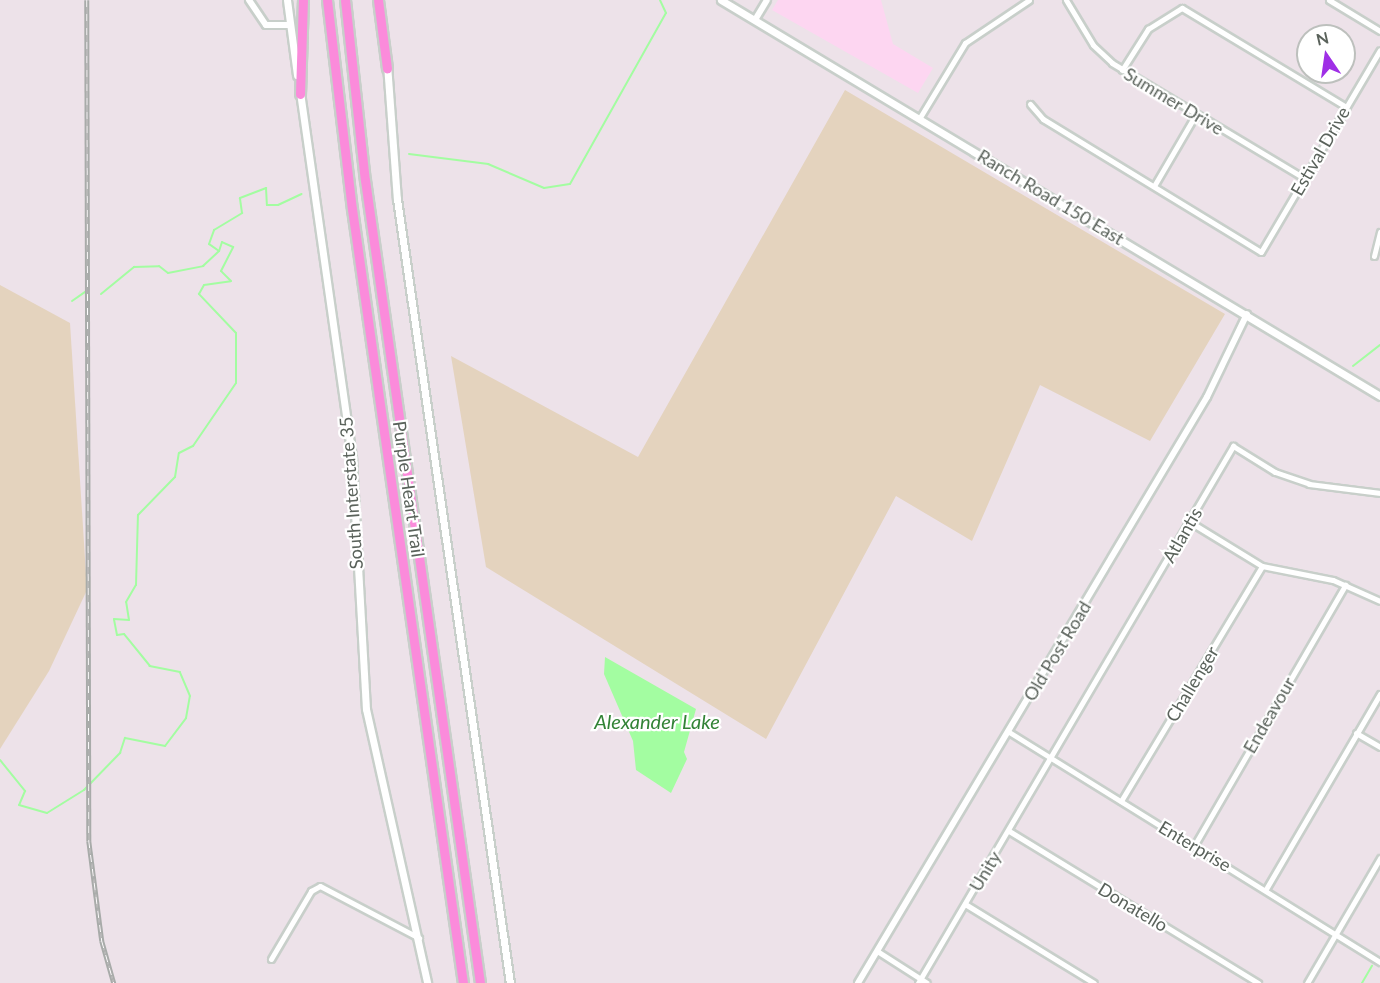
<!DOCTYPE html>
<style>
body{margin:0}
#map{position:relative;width:1380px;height:983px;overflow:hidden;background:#ede2e9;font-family:Lato,sans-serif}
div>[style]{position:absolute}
.commercial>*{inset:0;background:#fdd6f1}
.green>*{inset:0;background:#e4d3be}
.water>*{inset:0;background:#a3fda1}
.stream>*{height:2px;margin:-1px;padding:0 1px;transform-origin:1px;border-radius:1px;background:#a3fda1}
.roads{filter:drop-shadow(2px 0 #c8cfca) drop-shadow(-2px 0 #c8cfca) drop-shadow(0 2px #c8cfca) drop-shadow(0 -2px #c8cfca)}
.minor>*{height:5px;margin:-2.5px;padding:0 2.5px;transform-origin:2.5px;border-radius:2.5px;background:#fff}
.tertiary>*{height:6px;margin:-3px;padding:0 3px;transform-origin:3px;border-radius:3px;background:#fff}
.secondary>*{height:7px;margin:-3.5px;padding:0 3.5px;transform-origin:3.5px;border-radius:3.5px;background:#fff}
.motorway>*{height:9px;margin:-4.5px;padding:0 4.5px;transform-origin:4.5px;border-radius:4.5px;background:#fb8bdb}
.rail>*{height:4.5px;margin-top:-2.25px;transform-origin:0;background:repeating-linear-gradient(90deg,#fff 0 7px,#a8aba9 0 14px);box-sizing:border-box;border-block:2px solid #a8aba9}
span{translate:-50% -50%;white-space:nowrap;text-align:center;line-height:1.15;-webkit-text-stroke:4.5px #fff;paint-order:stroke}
.street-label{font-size:18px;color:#5a625b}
.water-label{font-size:20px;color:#328336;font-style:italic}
.north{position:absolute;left:1296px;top:24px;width:60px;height:60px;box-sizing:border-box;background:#fff;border:2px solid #bdc0bd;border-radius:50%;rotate:347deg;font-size:16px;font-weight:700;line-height:24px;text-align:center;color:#5a625b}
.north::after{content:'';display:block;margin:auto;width:21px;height:27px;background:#9f2fe6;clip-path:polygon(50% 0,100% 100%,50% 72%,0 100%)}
</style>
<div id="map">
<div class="commercial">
<i style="clip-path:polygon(778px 0,881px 0,893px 44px,933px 68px,918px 93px,772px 10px)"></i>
</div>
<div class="green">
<i style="clip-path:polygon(845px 90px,1225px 314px,1150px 441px,1040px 385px,972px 541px,896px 496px,766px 739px,486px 567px,451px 356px,638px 457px)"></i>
<i style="clip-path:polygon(0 285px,70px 323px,87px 590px,49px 671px,0 749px)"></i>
</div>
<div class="water">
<i style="clip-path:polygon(605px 657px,696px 709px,684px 752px,687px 759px,671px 793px,636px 770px,633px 741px,604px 674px)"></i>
</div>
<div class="stream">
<i style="left:409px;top:154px;width:80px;rotate:7.2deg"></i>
<i style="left:488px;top:164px;width:61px;rotate:23.2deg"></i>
<i style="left:544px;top:188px;width:26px;rotate:-9deg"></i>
<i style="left:570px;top:184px;width:196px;rotate:-60.7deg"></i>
<i style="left:666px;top:13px;width:14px;rotate:-115deg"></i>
<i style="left:101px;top:294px;width:43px;rotate:-39.3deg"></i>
<i style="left:134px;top:267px;width:25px;rotate:-2deg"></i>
<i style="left:159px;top:266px;width:11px;rotate:38deg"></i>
<i style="left:168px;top:273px;width:36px;rotate:-11deg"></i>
<i style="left:203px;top:266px;width:22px;rotate:-43deg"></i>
<i style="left:219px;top:251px;width:12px;rotate:-145deg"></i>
<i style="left:209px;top:244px;width:15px;rotate:-70deg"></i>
<i style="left:214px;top:230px;width:33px;rotate:-31deg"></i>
<i style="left:242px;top:213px;width:15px;rotate:-98deg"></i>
<i style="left:240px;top:198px;width:28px;rotate:-21deg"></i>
<i style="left:266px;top:188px;width:17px;rotate:87deg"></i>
<i style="left:267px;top:205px;width:11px"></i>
<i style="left:278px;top:205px;width:26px;rotate:-25deg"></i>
<i style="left:72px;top:301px;width:16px;rotate:-35deg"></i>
<i style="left:1353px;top:366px;width:34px;rotate:-38deg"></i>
<i style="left:0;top:760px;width:40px;rotate:51deg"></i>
<i style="left:25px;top:791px;width:15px;rotate:113deg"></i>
<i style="left:19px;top:805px;width:29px;rotate:16deg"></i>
<i style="left:47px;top:813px;width:44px;rotate:-31.9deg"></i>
<i style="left:84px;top:790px;width:52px;rotate:-45.8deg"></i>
<i style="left:120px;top:753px;width:16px;rotate:-72deg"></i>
<i style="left:125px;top:738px;width:41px;rotate:11.3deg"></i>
<i style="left:165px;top:746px;width:35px;rotate:-53deg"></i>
<i style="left:186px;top:718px;width:22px;rotate:-80deg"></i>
<i style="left:190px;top:696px;width:26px;rotate:-113deg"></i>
<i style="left:180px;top:672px;width:31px;rotate:-169deg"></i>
<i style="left:150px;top:666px;width:41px;rotate:-129.1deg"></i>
<i style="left:124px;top:634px;width:7px;rotate:172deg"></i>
<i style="left:117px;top:635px;width:16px;rotate:-101deg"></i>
<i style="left:114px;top:619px;width:15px;rotate:4deg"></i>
<i style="left:129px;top:620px;width:18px;rotate:-99deg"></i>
<i style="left:126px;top:602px;width:20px;rotate:-60deg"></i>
<i style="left:136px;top:585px;width:70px;rotate:-88.4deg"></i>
<i style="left:138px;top:515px;width:53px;rotate:-45.8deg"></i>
<i style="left:175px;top:477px;width:24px;rotate:-81deg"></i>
<i style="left:179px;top:453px;width:16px;rotate:-27deg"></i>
<i style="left:193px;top:446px;width:76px;rotate:-55.7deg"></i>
<i style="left:236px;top:383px;width:50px;rotate:-90deg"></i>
<i style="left:236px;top:333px;width:54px;rotate:-133.5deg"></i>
<i style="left:199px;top:294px;width:10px;rotate:-61deg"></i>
<i style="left:204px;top:285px;width:27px;rotate:-8deg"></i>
<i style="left:231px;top:281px;width:14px;rotate:-135deg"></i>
<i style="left:221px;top:271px;width:27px;rotate:-63deg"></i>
<i style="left:233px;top:247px;width:12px;rotate:-156deg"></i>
<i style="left:222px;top:242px;width:9px;rotate:108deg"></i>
<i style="left:1362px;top:983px;width:20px;rotate:-60deg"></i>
</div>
<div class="roads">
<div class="minor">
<i style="left:1066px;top:0;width:52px;rotate:59deg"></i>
<i style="left:1093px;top:45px;width:26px;rotate:43deg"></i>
<i style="left:1112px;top:63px;width:224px;rotate:30.9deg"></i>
<i style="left:1329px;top:0;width:60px;rotate:31.3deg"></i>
<i style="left:1122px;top:70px;width:49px;rotate:-57.6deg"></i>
<i style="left:1148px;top:29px;width:40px;rotate:-32deg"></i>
<i style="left:1182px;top:8px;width:192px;rotate:31.1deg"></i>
<i style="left:1030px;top:104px;width:20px;rotate:49deg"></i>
<i style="left:1043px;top:119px;width:255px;rotate:31.4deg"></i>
<i style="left:1261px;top:252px;width:234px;rotate:-59.5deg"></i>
<i style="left:919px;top:119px;width:89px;rotate:-58.8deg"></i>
<i style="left:965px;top:43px;width:77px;rotate:-33.9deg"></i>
<i style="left:1154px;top:186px;width:83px;rotate:-59.7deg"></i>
<i style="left:1374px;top:256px;width:25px;rotate:-76deg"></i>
<i style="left:1190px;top:522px;width:84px;rotate:31.4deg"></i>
<i style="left:1262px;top:566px;width:72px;rotate:11.2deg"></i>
<i style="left:1333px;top:580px;width:51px;rotate:24.1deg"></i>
<i style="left:1009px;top:732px;width:437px;rotate:31.8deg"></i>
<i style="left:1356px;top:733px;width:28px;rotate:30deg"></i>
<i style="left:1121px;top:801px;width:274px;rotate:-59deg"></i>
<i style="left:1009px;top:831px;width:292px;rotate:31.4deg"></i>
<i style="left:1194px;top:846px;width:302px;rotate:-59.9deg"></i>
<i style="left:1266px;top:889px;width:226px;rotate:-59.7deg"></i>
<i style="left:965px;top:904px;width:151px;rotate:31.5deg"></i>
<i style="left:877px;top:951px;width:59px;rotate:32.6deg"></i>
<i style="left:271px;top:959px;width:79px;rotate:-59.5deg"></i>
<i style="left:311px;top:891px;width:10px;rotate:-29deg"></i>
<i style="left:320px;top:886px;width:112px;rotate:27.7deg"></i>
<i style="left:918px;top:983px;width:623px;rotate:-59.6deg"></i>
<i style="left:1233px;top:446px;width:49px;rotate:31.8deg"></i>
<i style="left:1275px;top:472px;width:36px;rotate:19deg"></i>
<i style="left:1309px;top:484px;width:72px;rotate:7.2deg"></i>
<i style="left:1307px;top:983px;width:145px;rotate:-59.7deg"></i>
</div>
<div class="tertiary">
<i style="left:249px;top:0;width:30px;rotate:56deg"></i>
<i style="left:266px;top:25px;width:24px"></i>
<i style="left:755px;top:20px;width:23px;rotate:-59deg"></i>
<i style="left:858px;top:983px;width:682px;rotate:-59.22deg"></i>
<i style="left:1207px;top:397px;width:92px;rotate:-64.3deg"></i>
</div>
<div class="secondary">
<i style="left:287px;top:0;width:76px;rotate:82.4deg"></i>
<i style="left:721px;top:0;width:769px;rotate:31deg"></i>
<i style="left:387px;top:64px;width:135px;rotate:85.8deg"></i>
<i style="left:397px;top:199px;width:792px;rotate:81.8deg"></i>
<i style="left:300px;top:92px;width:371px;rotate:81.9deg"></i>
<i style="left:352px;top:459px;width:250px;rotate:86.8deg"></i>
<i style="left:366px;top:709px;width:281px;rotate:77.4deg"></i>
</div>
<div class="motorway">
<i style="left:327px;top:0;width:210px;rotate:83.2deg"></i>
<i style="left:352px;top:209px;width:782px;rotate:81.84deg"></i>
<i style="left:345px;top:0;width:181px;rotate:83.7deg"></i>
<i style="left:365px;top:180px;width:811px;rotate:81.85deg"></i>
<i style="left:378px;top:0;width:69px;rotate:82.5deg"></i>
<i style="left:300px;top:94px;width:94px;rotate:-88.2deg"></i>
</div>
</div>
<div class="rail">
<i style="left:87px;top:0;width:841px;rotate:89.86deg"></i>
<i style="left:89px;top:841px;width:101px;rotate:82.6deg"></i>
<i style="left:102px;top:941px;width:44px;rotate:74.1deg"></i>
</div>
<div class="street-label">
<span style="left:1174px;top:101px;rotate:31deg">Summer Drive</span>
<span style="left:1320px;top:151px;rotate:-60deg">Estival Drive</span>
<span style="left:1051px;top:197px;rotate:31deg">Ranch Road 150 East</span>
<span style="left:409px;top:489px;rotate:82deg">Purple Heart Trail</span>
<span style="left:351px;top:493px;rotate:-94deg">South Interstate 35</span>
<span style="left:1182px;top:535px;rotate:-60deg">Atlantis</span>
<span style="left:1057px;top:651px;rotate:-59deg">Old Post Road</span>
<span style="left:1192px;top:684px;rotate:-59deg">Challenger</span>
<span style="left:1269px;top:715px;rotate:-60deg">Endeavour</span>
<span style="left:1195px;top:846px;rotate:31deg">Enterprise</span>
<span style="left:985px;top:871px;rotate:-59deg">Unity</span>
<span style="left:1133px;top:907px;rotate:31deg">Donatello</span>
</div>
<div class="water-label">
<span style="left:657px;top:721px">Alexander Lake</span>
</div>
<div class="north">N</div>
</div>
